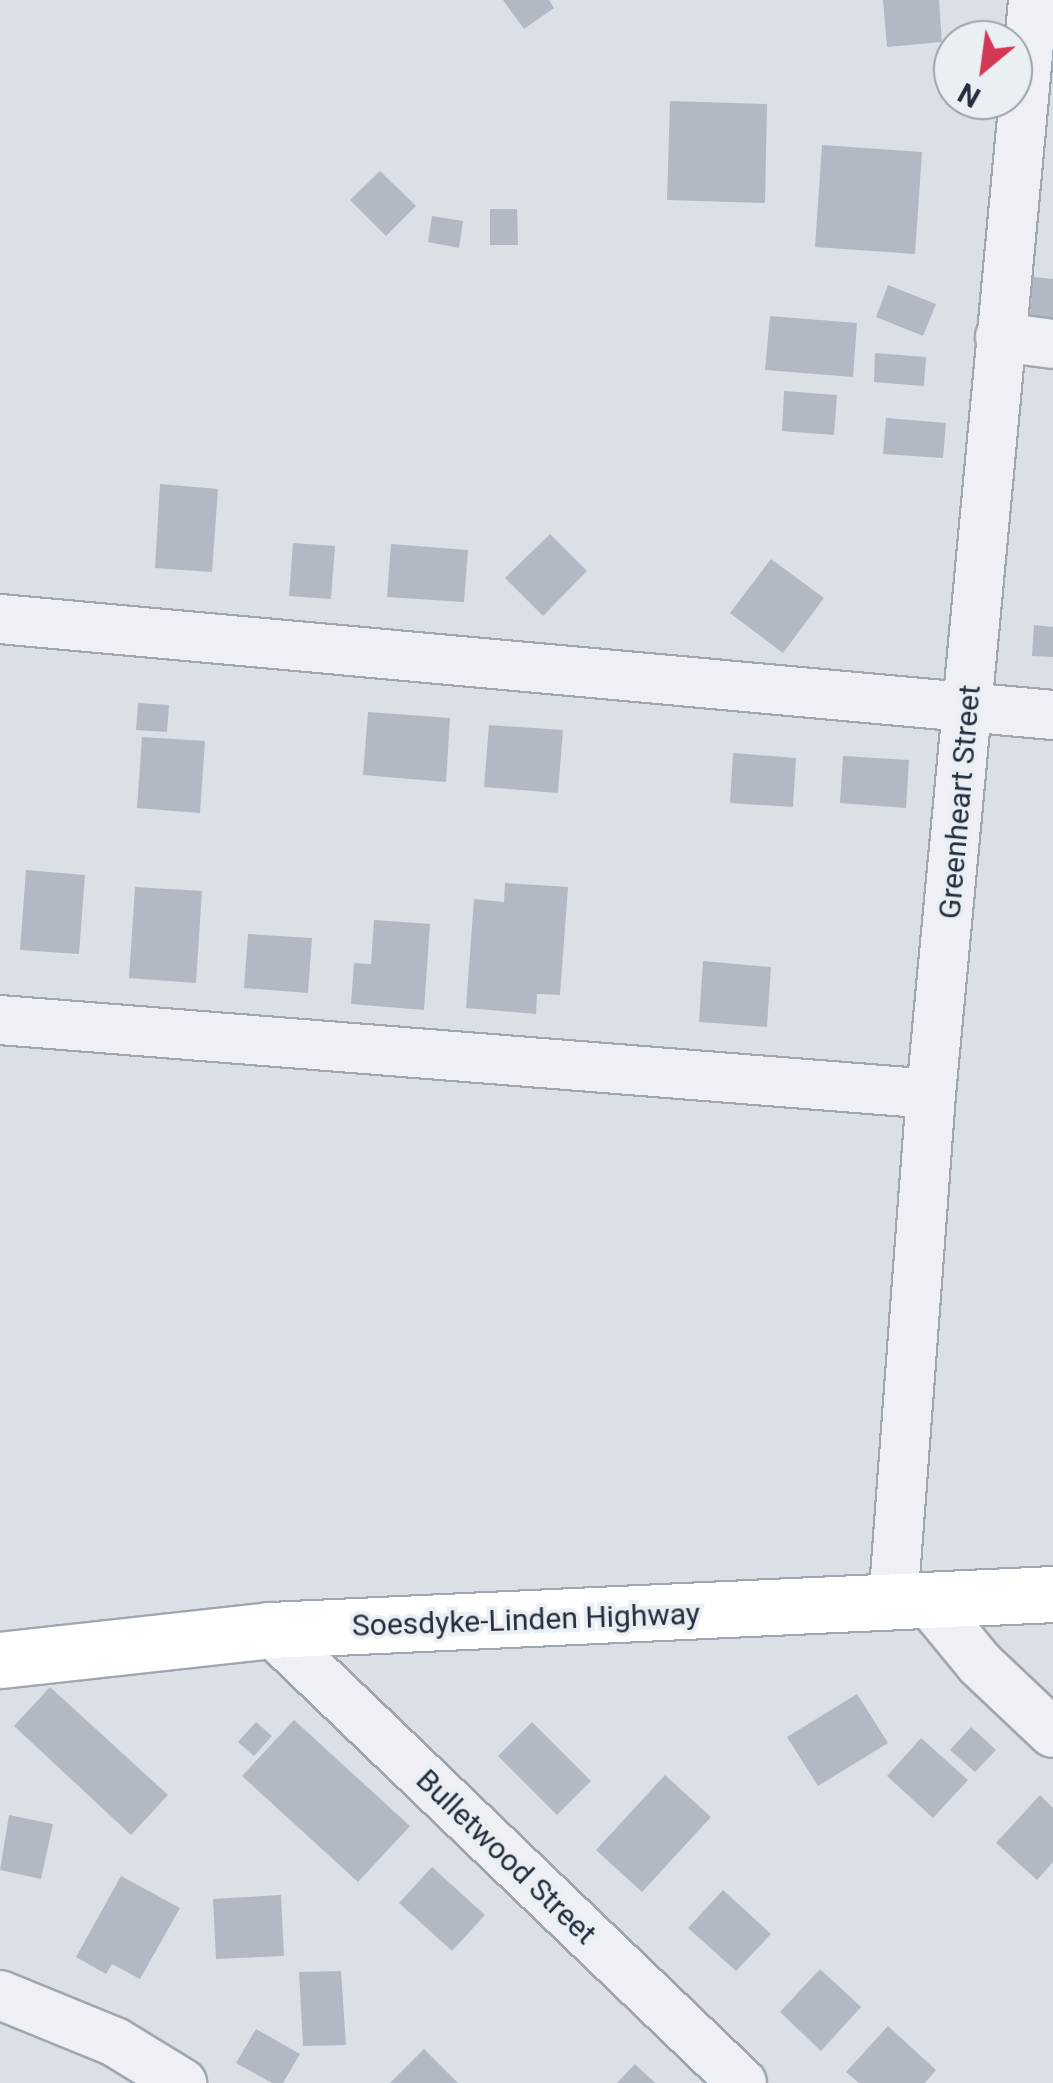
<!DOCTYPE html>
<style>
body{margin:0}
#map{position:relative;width:1053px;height:2083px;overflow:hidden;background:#dbe0e6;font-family:Roboto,sans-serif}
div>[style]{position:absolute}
.building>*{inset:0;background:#b2b9c3}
.roads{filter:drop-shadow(2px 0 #a1a7b0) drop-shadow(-2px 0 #a1a7b0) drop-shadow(0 2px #a1a7b0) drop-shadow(0 -2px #a1a7b0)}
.street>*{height:48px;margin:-24px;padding:0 24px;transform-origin:24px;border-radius:24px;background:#eef0f5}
.primary>*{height:55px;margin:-27.5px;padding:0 27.5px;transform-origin:27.5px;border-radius:27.5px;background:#fff}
span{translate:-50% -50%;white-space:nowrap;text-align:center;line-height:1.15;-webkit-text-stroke:8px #eaeff4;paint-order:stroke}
.street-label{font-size:30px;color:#252e3d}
.north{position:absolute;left:933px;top:20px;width:100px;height:100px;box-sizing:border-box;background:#eaeff4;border:2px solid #9ba2ab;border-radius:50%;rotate:209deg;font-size:28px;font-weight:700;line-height:40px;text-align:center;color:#252e3d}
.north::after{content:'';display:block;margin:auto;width:35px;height:45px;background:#d33854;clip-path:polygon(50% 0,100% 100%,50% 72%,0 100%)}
</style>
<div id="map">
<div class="building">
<i style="clip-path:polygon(503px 0,549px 0,554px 8px,524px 29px)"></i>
<i style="clip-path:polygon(883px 0,939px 0,942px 42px,887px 47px)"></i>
<i style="clip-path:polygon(670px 101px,767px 104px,765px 203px,667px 200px)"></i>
<i style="clip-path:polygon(822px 145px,922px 152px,915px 254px,815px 247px)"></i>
<i style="clip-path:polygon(380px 171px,416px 206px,386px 236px,350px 200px)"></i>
<i style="clip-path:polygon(490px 209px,517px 209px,518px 245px,490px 245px)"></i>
<i style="clip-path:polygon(432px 216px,463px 221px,459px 248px,428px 242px)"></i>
<i style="clip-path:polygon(1033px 277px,1053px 279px,1053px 322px,1030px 320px)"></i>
<i style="clip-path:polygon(888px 285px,936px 304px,923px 336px,876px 317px)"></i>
<i style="clip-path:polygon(770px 316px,857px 323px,853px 377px,765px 370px)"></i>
<i style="clip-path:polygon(875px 353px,926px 357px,924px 386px,874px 382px)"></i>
<i style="clip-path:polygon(784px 391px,837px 395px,834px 435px,782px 431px)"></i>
<i style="clip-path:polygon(886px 418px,946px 423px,943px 458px,883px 454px)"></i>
<i style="clip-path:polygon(160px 484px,218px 489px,212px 572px,155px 568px)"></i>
<i style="clip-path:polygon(550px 534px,587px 571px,543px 616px,505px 578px)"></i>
<i style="clip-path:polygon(293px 543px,335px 546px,331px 599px,289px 596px)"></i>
<i style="clip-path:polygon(391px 544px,468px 550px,464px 602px,387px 597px)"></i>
<i style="clip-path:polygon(771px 559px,824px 598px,783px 653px,730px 613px)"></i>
<i style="clip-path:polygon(1034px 625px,1053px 627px,1053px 657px,1032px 656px)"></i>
<i style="clip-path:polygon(138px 703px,169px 705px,167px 732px,136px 730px)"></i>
<i style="clip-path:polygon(368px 712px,450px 718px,446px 782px,363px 775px)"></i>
<i style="clip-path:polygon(489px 725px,563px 730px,558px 793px,484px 787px)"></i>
<i style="clip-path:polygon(142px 737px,205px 741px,200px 813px,137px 808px)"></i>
<i style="clip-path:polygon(733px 753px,796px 758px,793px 807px,730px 803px)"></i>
<i style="clip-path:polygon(843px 756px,909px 760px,906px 808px,840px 803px)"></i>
<i style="clip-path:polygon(26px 870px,85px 875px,79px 954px,20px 950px)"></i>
<i style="clip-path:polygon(505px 883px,568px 887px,560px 995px,537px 994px,536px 1014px,466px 1008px,474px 899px,504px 902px)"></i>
<i style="clip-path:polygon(135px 887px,202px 891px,196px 983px,129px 978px)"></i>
<i style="clip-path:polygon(374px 920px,430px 924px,424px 1010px,351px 1004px,354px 963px,371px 964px)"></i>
<i style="clip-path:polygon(248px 934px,312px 938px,308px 993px,244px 988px)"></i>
<i style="clip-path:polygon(703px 961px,771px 967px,767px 1027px,699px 1022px)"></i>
<i style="clip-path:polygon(50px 1687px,168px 1795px,131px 1835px,14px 1726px)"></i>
<i style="clip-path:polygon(857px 1694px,888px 1743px,818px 1786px,787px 1737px)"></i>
<i style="clip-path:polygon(294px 1720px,410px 1826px,358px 1882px,242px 1776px)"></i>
<i style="clip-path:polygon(256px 1722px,272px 1736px,254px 1756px,238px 1742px)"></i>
<i style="clip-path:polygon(532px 1722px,591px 1781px,557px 1815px,498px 1756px)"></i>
<i style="clip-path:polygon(971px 1727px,996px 1750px,975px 1772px,950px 1750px)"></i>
<i style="clip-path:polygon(921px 1738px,968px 1780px,933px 1818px,887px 1776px)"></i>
<i style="clip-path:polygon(665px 1775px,711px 1817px,642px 1892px,596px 1850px)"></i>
<i style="clip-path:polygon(1040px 1795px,1053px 1808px,1053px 1862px,1037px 1880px,996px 1843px)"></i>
<i style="clip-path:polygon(9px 1815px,53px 1824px,41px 1879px,0 1870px)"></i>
<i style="clip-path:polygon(432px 1867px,485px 1915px,452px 1951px,399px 1903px)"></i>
<i style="clip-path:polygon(121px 1876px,180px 1908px,140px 1979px,112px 1964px,106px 1974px,76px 1957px)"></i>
<i style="clip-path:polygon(723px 1890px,771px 1934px,736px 1971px,688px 1928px)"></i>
<i style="clip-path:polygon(281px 1895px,284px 1956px,216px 1959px,213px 1899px)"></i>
<i style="clip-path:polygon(820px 1969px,861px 2007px,821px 2051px,780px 2012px)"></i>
<i style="clip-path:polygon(341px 1971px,346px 2045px,303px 2046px,299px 1972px)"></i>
<i style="clip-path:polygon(888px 2026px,936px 2070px,925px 2083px,859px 2083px,846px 2072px)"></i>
<i style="clip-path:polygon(256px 2029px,300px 2054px,283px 2083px,272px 2083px,236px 2063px)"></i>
<i style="clip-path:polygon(424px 2049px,458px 2083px,390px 2083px)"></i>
<i style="clip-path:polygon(635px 2064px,655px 2083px,617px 2083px)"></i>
</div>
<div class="roads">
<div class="street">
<i style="left:1000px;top:337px;width:53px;rotate:7.5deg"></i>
<i style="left:0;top:619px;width:1057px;rotate:5.21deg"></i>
<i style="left:0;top:1020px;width:934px;rotate:4.54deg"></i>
<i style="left:929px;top:1602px;width:80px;rotate:50.6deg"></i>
<i style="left:980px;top:1664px;width:100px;rotate:43.4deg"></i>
<i style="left:893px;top:1604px;width:511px;rotate:-85.74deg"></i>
<i style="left:931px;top:1094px;width:1099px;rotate:-84.67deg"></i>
<i style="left:270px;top:1630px;width:654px;rotate:43.82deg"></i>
<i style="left:0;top:1995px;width:124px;rotate:22.2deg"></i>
<i style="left:115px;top:2042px;width:79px;rotate:31.5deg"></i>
</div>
<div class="primary">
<i style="left:0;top:1660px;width:272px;rotate:-6.3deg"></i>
<i style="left:270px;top:1630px;width:784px;rotate:-2.63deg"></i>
</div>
</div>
<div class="street-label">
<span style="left:960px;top:802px;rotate:-85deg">Greenheart Street</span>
<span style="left:526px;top:1620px;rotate:-2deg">Soesdyke-Linden Highway</span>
<span style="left:506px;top:1857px;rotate:44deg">Bulletwood Street</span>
</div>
<div class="north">N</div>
</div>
